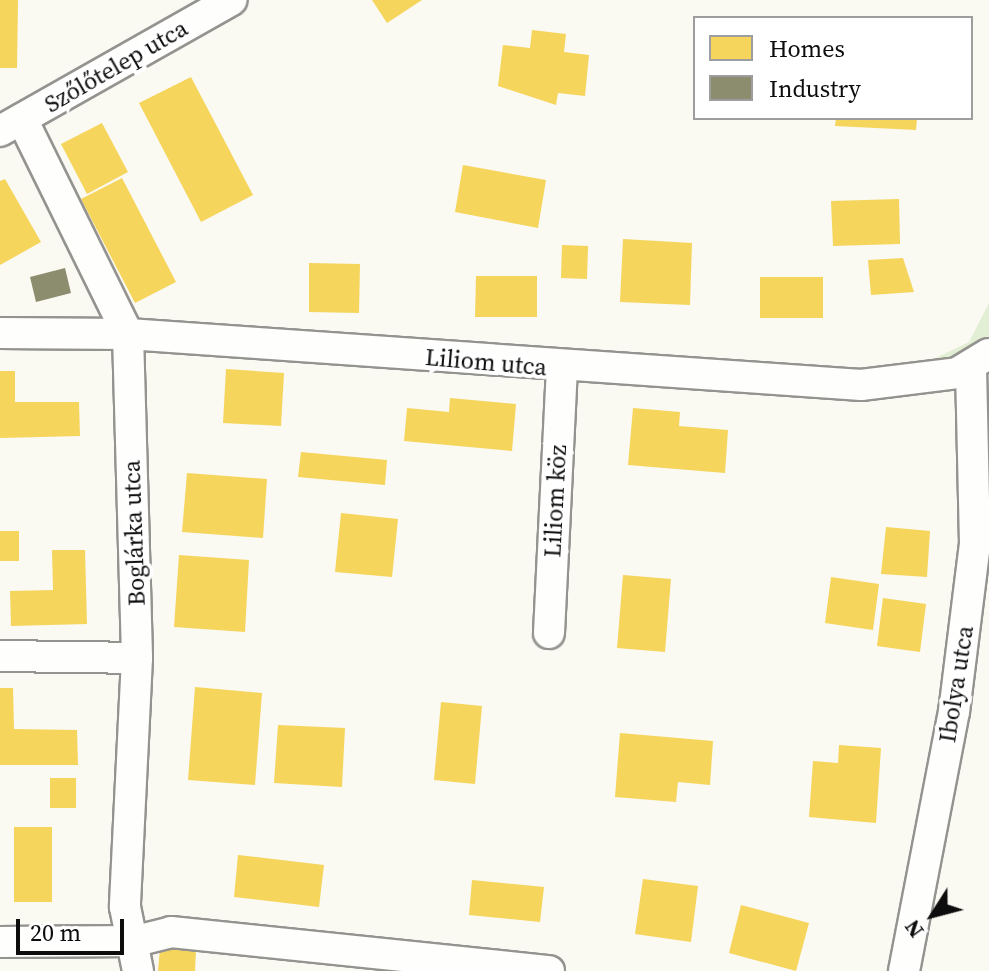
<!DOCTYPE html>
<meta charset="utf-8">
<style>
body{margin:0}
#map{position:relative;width:989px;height:971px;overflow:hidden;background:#faf9f2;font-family:"Source Serif 4",serif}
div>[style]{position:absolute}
.green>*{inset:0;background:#e2efd4}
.homes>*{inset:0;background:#f6d55c}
.industry>*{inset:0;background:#8c8c6e}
.roads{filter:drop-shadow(2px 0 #949390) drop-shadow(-2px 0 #949390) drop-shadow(0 2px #949390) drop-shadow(0 -2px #949390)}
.street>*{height:30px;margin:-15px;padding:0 15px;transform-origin:15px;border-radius:15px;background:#fefefd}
span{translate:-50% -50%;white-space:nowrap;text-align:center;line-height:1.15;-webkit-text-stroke:8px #fff;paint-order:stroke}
.street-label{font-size:24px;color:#0d0d0d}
.legend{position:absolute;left:693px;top:16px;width:280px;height:104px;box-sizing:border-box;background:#fff;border:2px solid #9e9e9e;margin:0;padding:10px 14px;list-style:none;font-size:24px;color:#0d0d0d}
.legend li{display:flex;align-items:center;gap:16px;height:40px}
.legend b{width:40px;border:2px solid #9e9e9e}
.north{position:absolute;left:893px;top:875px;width:80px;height:80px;-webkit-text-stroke:6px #fff;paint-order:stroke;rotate:234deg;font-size:22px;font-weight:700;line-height:32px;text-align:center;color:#0d0d0d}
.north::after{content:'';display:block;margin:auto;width:28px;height:36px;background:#0d0d0d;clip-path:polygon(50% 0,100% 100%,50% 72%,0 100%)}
.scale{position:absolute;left:16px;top:919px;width:108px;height:36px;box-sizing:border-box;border:4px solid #0d0d0d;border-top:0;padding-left:10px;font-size:24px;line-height:28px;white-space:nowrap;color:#0d0d0d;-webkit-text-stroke:6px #fff;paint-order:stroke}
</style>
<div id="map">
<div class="green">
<i style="clip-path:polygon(989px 303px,989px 341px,976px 353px,919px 366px,969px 342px)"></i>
</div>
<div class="homes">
<i style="clip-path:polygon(0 0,18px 0,17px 68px,0 68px)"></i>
<i style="clip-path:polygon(372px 0,422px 0,387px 23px)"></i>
<i style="clip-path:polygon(532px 30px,566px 34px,564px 52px,589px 55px,585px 96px,558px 93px,556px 105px,498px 86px,503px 45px,530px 48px)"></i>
<i style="clip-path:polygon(191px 77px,253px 195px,201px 222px,139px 103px)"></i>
<i style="clip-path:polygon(836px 118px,917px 118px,916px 130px,835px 126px)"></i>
<i style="clip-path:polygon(102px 123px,128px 172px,87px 194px,61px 144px)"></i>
<i style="clip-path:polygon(463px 165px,546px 180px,538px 228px,455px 212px)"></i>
<i style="clip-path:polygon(122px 178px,176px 282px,135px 303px,81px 199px)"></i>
<i style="clip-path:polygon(5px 179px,41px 242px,0 265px,0 181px)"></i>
<i style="clip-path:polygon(899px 199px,900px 244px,833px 246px,831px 201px)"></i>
<i style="clip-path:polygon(623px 239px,692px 243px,690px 305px,620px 302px)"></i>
<i style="clip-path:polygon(562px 245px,588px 246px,587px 279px,561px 278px)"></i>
<i style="clip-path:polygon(903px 258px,914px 292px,871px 295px,868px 260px)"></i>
<i style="clip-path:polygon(309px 263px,360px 264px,359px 313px,309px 312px)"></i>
<i style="clip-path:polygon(476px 276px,537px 276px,537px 317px,475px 317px)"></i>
<i style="clip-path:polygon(760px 277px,823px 277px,823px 318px,760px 318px)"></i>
<i style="clip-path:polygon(226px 369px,284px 373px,281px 426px,223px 423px)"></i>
<i style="clip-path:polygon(0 371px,15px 371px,15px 402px,79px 402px,80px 436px,0 438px)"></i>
<i style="clip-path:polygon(450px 398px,516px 404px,512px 451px,404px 441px,407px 408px,449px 412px)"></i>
<i style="clip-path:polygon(633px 408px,680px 412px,679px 426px,728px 430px,725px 473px,628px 465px)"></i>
<i style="clip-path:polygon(301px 452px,387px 460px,385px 485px,298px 477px)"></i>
<i style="clip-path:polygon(187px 473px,267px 479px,263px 538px,182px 532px)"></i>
<i style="clip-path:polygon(341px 513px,398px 519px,392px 577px,335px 572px)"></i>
<i style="clip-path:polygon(886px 527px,930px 531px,927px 577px,881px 574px)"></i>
<i style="clip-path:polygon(0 531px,19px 531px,19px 561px,0 561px)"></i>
<i style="clip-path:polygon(52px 550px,85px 550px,87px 624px,11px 626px,10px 591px,53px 590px)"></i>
<i style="clip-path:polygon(179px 555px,249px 560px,245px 632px,174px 627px)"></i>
<i style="clip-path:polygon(623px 575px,671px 579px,665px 652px,617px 648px)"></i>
<i style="clip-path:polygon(831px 577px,879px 584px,873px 630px,825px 623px)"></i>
<i style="clip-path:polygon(883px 598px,926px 604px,920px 652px,877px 646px)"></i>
<i style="clip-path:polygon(195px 687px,262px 693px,255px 785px,188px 780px)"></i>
<i style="clip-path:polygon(0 688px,13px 688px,14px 729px,77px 730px,78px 765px,0 765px)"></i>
<i style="clip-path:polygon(441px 702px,482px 706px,475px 784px,434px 780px)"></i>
<i style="clip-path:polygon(278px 725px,345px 728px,342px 787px,274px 783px)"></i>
<i style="clip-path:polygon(620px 733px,713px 741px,710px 785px,678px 782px,676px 802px,615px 797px)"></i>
<i style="clip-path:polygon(839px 745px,881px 748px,876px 823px,809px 817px,813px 761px,838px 763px)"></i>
<i style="clip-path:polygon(50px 778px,76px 778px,76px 808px,50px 808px)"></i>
<i style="clip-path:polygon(14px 827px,52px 827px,52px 902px,14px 902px)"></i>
<i style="clip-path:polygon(238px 855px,324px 865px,319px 907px,234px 897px)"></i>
<i style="clip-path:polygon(643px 879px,698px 886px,691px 942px,635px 934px)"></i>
<i style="clip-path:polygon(472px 880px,544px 887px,540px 922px,469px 915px)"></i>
<i style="clip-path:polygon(741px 905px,809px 923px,796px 971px,729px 953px)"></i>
<i style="clip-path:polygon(160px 948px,196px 950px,195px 971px,158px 971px)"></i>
</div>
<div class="industry">
<i style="clip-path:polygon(65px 268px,71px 293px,36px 302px,30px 277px)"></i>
</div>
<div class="roads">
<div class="street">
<i style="left:22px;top:119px;width:240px;rotate:63.8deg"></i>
<i style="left:128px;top:334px;width:324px;rotate:88.4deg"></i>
<i style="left:137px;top:658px;width:249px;rotate:92.8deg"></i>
<i style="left:125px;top:907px;width:65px;rotate:78.5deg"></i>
<i style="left:0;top:131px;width:266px;rotate:-29.5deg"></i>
<i style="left:0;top:333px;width:128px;rotate:0.4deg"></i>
<i style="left:128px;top:334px;width:735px;rotate:3.98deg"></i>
<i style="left:861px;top:385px;width:97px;rotate:-7.1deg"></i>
<i style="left:957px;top:373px;width:37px;rotate:-31deg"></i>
<i style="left:549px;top:633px;width:265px;rotate:-87.2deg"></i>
<i style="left:0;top:656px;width:137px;rotate:0.8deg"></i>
<i style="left:0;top:942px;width:136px;rotate:-0.4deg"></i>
<i style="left:136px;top:941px;width:36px;rotate:-14deg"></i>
<i style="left:171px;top:932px;width:380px;rotate:5.9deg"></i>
<i style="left:904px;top:971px;width:264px;rotate:-79.1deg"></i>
<i style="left:954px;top:712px;width:169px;rotate:-82.9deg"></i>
<i style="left:975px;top:544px;width:175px;rotate:-91.3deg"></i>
</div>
</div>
<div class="street-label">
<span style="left:116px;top:66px;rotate:-30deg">Szőlőtelep utca</span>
<span style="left:486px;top:362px;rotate:5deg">Liliom utca</span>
<span style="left:555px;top:501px;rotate:-87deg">Liliom köz</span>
<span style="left:134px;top:533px;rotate:-92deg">Boglárka utca</span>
<span style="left:956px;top:684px;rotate:-81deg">Ibolya utca</span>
</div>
<ul class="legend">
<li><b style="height:22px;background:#f6d55c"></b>Homes</li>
<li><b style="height:22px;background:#8c8c6e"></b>Industry</li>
</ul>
<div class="north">N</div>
<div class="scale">20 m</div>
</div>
